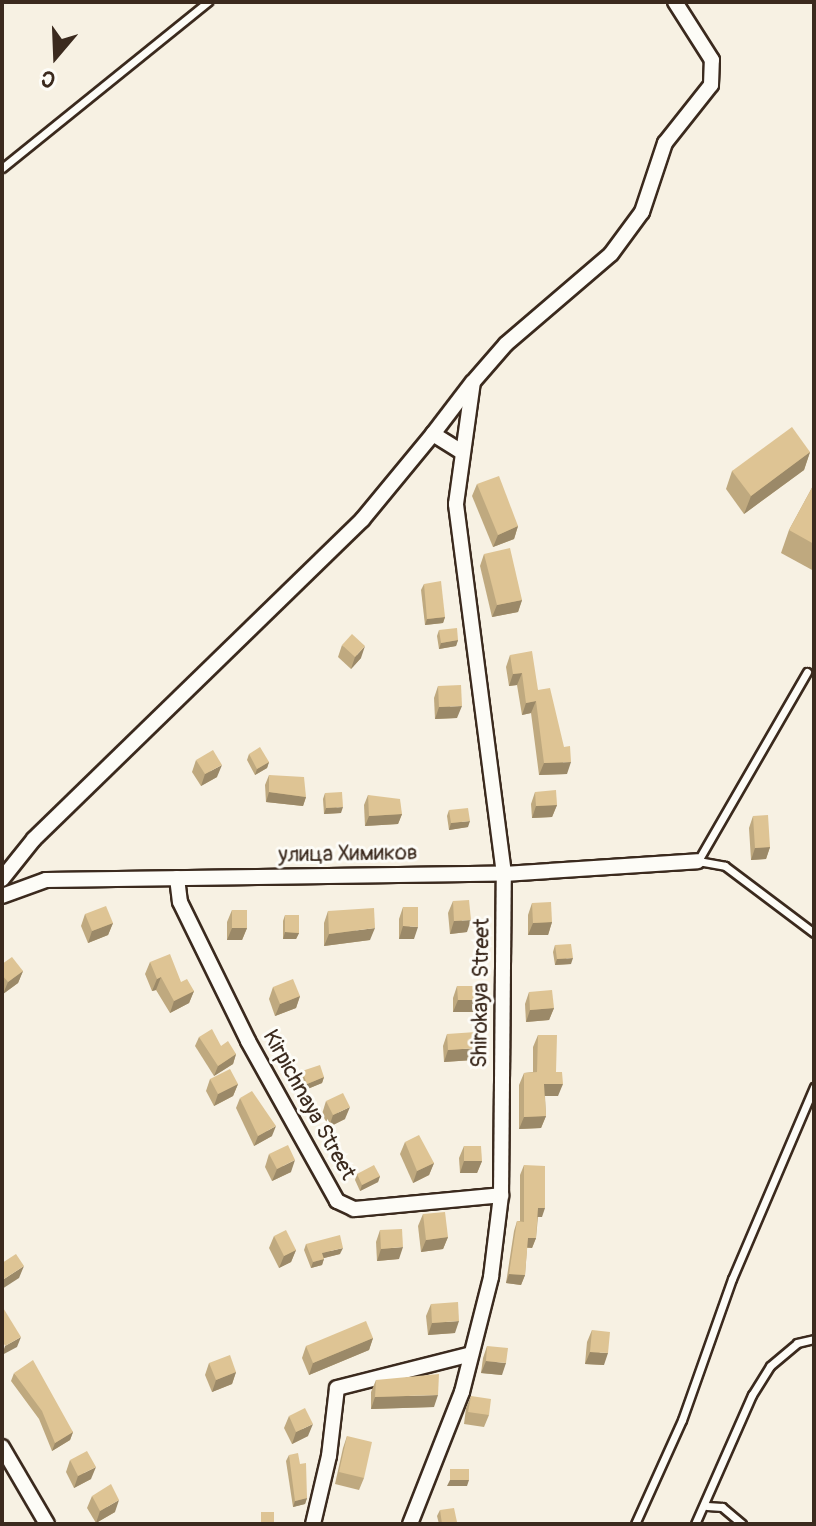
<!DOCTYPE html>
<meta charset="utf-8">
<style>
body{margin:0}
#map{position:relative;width:816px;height:1526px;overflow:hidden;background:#f7f1e3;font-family:Pangolin,sans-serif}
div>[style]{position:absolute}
.roads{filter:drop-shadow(2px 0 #3b2a1e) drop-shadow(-2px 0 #3b2a1e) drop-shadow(0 2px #3b2a1e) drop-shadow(0 -2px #3b2a1e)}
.service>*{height:7px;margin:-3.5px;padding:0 3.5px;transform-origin:3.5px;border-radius:3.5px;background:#fdfcf7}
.minor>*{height:14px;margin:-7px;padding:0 7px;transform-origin:7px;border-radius:7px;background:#fdfcf7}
.wall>*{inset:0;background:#bfa97f}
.shaded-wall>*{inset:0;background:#9b8968}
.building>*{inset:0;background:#dec494}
span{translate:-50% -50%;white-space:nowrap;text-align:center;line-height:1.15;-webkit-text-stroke:6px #fdfcf7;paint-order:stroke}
.street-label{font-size:22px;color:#3b2a1e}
.frame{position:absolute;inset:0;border:4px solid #3b2a1e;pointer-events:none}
.north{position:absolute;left:16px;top:16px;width:80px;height:80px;-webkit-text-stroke:6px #fdfcf7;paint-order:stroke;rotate:199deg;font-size:22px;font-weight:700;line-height:32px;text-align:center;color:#3b2a1e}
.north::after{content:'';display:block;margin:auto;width:28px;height:36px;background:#3b2a1e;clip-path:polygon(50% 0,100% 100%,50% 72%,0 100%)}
</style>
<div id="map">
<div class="roads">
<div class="service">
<i style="left:2px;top:168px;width:265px;rotate:-38.9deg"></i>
<i style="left:807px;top:672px;width:218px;rotate:120deg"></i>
<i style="left:698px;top:861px;width:27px;rotate:10deg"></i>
<i style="left:725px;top:866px;width:111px;rotate:37deg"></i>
<i style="left:707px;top:1506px;width:15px;rotate:4deg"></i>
<i style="left:722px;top:1507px;width:26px;rotate:40deg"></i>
<i style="left:635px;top:1524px;width:114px;rotate:-65.7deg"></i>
<i style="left:682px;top:1420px;width:150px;rotate:-70.5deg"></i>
<i style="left:732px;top:1279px;width:209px;rotate:-66.9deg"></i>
<i style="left:695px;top:1524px;width:141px;rotate:-66.2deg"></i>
<i style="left:752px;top:1395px;width:34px;rotate:-58deg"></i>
<i style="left:770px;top:1366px;width:35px;rotate:-40deg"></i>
<i style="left:797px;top:1343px;width:17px;rotate:-13deg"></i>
</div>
<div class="minor">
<i style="left:433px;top:434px;width:64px;rotate:-52.6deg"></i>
<i style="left:177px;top:878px;width:24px;rotate:83deg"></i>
<i style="left:180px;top:902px;width:155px;rotate:63.9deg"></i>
<i style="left:248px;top:1041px;width:183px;rotate:60.9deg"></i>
<i style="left:337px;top:1201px;width:19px;rotate:25deg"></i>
<i style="left:354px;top:1209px;width:148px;rotate:-5.4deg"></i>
<i style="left:2px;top:879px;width:51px;rotate:-51.3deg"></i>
<i style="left:34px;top:839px;width:458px;rotate:-44.2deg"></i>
<i style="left:362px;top:520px;width:112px;rotate:-50.5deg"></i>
<i style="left:433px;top:434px;width:34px;rotate:32deg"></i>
<i style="left:2px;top:896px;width:47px;rotate:-20deg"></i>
<i style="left:46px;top:880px;width:458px;rotate:-0.8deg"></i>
<i style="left:504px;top:874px;width:194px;rotate:-3.8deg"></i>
<i style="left:2px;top:1447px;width:89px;rotate:59.7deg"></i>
<i style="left:313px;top:1524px;width:70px;rotate:-76.8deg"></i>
<i style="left:329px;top:1456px;width:68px;rotate:-83.3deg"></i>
<i style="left:337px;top:1388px;width:138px;rotate:-14.2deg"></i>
<i style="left:410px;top:1524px;width:142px;rotate:-68.5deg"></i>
<i style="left:462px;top:1392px;width:119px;rotate:-75.8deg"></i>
<i style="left:491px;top:1277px;width:83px;rotate:-83deg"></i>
<i style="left:501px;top:1195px;width:321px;rotate:-89.5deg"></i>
<i style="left:504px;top:874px;width:373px;rotate:-97.4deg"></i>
<i style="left:456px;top:504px;width:123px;rotate:-82.1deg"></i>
<i style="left:473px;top:382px;width:50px;rotate:-49deg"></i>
<i style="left:506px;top:344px;width:138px;rotate:-40.6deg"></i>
<i style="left:611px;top:254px;width:52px;rotate:-53.6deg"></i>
<i style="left:642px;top:212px;width:73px;rotate:-71.6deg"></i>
<i style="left:665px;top:143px;width:74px;rotate:-51.6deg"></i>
<i style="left:711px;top:85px;width:25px;rotate:-88deg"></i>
<i style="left:712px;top:60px;width:69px;rotate:-122.5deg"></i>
</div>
</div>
<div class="wall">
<i style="clip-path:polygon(810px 452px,804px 470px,744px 514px,726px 489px,732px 471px)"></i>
<i style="clip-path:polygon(477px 484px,518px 526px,514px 539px,493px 547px,472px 496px)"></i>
<i style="clip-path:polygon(814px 484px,814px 571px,781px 553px,789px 530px)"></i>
<i style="clip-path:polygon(484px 554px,522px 600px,518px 612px,492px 617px,480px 566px)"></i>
<i style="clip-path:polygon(424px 584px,445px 617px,443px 623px,425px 625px,421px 590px)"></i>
<i style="clip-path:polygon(439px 630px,458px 640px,456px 646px,439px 649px,437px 636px)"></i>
<i style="clip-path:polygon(342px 645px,361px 658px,351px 669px,338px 657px)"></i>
<i style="clip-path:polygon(510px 655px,538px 690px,567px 774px,539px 775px,531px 713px,522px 715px,517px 685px,509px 686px,506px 667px)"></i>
<i style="clip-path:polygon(438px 686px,457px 718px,435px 719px,434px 698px)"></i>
<i style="clip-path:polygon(249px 754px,269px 762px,267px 768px,255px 775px,247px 760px)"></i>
<i style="clip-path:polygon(196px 760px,217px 777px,201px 786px,192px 772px)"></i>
<i style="clip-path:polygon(269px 775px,306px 797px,303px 806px,266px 802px,265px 785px)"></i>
<i style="clip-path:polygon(535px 792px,557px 805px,552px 817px,532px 818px,531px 804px)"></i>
<i style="clip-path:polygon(325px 793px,341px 813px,324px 814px,323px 799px)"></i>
<i style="clip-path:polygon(368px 795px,402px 814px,398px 824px,365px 826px,364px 805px)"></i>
<i style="clip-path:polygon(449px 810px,468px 827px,449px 830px,447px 816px)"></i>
<i style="clip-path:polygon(753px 816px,770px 847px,766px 859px,751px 860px,749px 828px)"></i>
<i style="clip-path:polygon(453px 901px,467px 932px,450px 934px,448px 913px)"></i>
<i style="clip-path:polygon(532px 903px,552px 922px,548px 935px,528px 935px,528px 915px)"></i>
<i style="clip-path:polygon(403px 907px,414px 939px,399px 939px,399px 919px)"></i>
<i style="clip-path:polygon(232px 910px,247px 928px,242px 940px,227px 940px,227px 922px)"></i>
<i style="clip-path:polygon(328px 911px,370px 940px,324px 946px,324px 923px)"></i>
<i style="clip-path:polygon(85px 914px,113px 923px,108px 935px,88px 943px,81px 926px)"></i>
<i style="clip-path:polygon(285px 915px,299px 933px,296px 939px,283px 939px,283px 921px)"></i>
<i style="clip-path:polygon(555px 945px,571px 964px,555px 965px,553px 952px)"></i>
<i style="clip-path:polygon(150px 962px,194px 991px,189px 1003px,170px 1013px,156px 990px,152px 991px,145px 974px)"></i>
<i style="clip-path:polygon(2px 964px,23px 971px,18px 983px,3px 994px,2px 992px)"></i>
<i style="clip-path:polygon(457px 986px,479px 1000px,475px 1012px,453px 1012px,453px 998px)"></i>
<i style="clip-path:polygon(273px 987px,300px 996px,296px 1008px,275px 1016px,269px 999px)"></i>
<i style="clip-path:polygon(529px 992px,554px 1008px,549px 1020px,526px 1022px,525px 1004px)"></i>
<i style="clip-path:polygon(447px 1034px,473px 1060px,444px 1062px,443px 1046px)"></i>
<i style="clip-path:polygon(538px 1035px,556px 1072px,558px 1096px,545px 1096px,546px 1116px,541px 1128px,519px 1129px,519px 1085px,524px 1073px,533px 1072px,533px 1047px)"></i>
<i style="clip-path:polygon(199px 1037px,221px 1046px,236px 1054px,233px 1064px,214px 1076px,195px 1046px)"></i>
<i style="clip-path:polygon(302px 1071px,324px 1077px,322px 1083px,305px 1090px,300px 1077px)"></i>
<i style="clip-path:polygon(210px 1079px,238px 1084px,233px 1096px,214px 1106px,206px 1091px)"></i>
<i style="clip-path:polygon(240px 1098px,272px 1136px,254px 1146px,236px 1108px)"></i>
<i style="clip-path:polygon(326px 1101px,345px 1119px,329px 1127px,322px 1114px)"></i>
<i style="clip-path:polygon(405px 1142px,434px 1163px,429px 1175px,413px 1183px,400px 1154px)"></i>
<i style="clip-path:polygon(464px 1146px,482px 1161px,477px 1173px,460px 1173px,459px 1158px)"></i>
<i style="clip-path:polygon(269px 1154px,291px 1172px,272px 1181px,265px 1167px)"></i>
<i style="clip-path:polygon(524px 1165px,542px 1217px,538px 1217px,536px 1238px,532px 1248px,527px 1248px,525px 1275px,521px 1285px,506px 1283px,514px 1231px,517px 1221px,520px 1221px,520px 1175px)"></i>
<i style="clip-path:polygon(357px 1174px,380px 1176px,378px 1182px,360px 1191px,355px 1180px)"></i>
<i style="clip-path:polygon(423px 1214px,448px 1237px,443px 1249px,421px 1252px,418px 1226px)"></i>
<i style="clip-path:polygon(380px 1230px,399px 1259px,377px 1261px,376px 1242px)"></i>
<i style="clip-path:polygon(274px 1236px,296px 1250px,291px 1262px,279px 1268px,269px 1248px)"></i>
<i style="clip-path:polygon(306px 1244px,340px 1254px,324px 1258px,322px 1265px,311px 1268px,304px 1250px)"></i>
<i style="clip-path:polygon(431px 1304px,455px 1333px,428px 1335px,426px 1316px)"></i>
<i style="clip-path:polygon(592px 1330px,604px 1365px,585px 1364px,587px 1342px)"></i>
<i style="clip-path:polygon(373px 1338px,369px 1350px,309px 1375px,302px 1358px,306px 1346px)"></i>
<i style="clip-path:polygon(487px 1346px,502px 1375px,481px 1373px,483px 1358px)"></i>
<i style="clip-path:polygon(209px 1363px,236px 1372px,232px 1384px,212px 1392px,205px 1375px)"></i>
<i style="clip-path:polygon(14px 1373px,73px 1432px,70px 1440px,52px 1451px,39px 1419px,11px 1381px)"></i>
<i style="clip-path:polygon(376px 1380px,434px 1407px,371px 1409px,371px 1392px)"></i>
<i style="clip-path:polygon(471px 1396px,489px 1415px,484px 1427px,464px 1424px,466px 1408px)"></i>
<i style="clip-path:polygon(289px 1416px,308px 1436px,292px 1444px,284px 1428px)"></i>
<i style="clip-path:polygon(347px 1436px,364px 1478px,359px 1490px,335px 1484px,343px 1448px)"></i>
<i style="clip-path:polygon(289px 1455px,307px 1498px,305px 1504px,293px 1507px,286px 1461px)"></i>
<i style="clip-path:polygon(70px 1460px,91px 1479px,74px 1488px,66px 1472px)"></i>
<i style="clip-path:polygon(92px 1496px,115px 1512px,96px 1523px,87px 1508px)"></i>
<i style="clip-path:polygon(440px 1510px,456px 1524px,439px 1524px,437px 1516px)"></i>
</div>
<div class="shaded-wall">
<i style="clip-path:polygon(810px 452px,804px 470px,744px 514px,751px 496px)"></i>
<i style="clip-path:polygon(518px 526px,514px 539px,493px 547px,498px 535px)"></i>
<i style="clip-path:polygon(522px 600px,518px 612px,492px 617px,497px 605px)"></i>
<i style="clip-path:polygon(445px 617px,443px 623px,425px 625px,427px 619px)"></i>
<i style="clip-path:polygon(458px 640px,456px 646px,439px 649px,441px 643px)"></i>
<i style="clip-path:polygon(365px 646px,361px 658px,351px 669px,355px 657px)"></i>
<i style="clip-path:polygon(522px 673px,517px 685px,509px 686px,513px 674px)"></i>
<i style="clip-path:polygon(536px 701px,531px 713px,522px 715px,526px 703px)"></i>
<i style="clip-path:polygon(462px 706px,457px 718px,435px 719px,439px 707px)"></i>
<i style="clip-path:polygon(269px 762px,267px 768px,255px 775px,257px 769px)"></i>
<i style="clip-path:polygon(571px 762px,567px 774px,539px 775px,544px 763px)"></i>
<i style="clip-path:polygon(222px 765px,217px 777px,201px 786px,205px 774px)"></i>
<i style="clip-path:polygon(269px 792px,306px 797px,303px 806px,266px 802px)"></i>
<i style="clip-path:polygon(557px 805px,552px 817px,532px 818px,536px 806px)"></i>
<i style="clip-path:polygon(343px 807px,341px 813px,324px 814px,326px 808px)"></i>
<i style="clip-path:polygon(402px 814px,398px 824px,365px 826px,369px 816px)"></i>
<i style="clip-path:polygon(470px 821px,468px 827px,449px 830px,451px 823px)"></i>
<i style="clip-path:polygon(770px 847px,766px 859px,751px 860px,755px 848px)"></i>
<i style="clip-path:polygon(471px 920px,467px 932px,450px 934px,454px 921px)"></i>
<i style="clip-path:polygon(552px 922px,548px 935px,528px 935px,533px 923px)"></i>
<i style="clip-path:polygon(113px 923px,108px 935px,88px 943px,92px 931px)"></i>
<i style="clip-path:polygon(403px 926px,418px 927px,414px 939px,399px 939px)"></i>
<i style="clip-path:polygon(232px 928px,247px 928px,242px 940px,227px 940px)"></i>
<i style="clip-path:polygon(375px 928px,370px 940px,324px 946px,329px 934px)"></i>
<i style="clip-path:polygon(285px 932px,299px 933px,296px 939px,283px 939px)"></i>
<i style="clip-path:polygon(573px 958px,571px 964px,555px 965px,557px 959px)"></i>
<i style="clip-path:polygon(23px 971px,18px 983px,3px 994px,8px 982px)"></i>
<i style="clip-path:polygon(161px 977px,156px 990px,152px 991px,157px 979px)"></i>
<i style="clip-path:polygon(194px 991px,189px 1003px,170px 1013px,174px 1001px)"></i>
<i style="clip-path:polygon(300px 996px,296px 1008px,275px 1016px,280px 1004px)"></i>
<i style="clip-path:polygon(458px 1000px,479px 1000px,475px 1012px,453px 1012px)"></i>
<i style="clip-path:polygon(554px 1008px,549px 1020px,526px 1022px,530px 1010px)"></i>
<i style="clip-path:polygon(477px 1048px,473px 1060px,444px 1062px,448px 1050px)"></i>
<i style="clip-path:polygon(236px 1054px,233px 1064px,214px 1076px,218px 1066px)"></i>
<i style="clip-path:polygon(324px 1077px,322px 1083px,305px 1090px,307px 1084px)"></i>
<i style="clip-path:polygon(238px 1084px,233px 1096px,214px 1106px,218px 1094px)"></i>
<i style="clip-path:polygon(544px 1084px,563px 1084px,558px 1096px,539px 1096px)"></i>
<i style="clip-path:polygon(350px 1107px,345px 1119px,329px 1127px,333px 1115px)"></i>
<i style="clip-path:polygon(546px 1116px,541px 1128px,519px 1129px,524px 1117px)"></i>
<i style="clip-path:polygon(276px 1126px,272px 1136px,254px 1146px,258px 1136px)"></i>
<i style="clip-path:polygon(295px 1160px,291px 1172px,272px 1181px,277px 1169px)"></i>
<i style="clip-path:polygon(464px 1161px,482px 1161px,477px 1173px,460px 1173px)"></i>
<i style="clip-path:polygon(434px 1163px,429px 1175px,413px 1183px,417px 1171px)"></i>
<i style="clip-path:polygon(380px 1176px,378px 1182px,360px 1191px,362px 1185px)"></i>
<i style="clip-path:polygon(538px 1208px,545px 1208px,542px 1217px,535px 1217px)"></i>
<i style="clip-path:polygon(448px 1237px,443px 1249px,421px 1252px,426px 1240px)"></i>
<i style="clip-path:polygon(528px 1238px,536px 1238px,532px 1248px,525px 1247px)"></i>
<i style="clip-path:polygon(403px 1247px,399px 1259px,377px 1261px,381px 1249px)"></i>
<i style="clip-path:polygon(343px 1248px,340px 1254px,320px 1259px,322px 1253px)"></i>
<i style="clip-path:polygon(296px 1250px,291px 1262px,279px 1268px,284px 1256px)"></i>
<i style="clip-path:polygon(324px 1259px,322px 1265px,311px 1268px,313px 1262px)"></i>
<i style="clip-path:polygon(24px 1266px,19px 1278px,2px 1289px,4px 1279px)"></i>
<i style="clip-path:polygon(509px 1274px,525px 1275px,521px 1285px,506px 1283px)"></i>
<i style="clip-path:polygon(459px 1321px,455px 1333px,428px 1335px,432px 1323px)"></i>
<i style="clip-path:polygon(21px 1337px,17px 1347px,2px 1355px,5px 1346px)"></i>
<i style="clip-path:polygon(373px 1338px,369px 1350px,309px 1375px,313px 1363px)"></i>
<i style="clip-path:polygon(590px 1352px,608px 1353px,604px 1365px,585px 1364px)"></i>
<i style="clip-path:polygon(486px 1361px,506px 1363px,502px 1375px,481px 1373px)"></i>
<i style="clip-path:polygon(236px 1372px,232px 1384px,212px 1392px,216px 1380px)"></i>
<i style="clip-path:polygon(438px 1395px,434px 1407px,371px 1409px,375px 1397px)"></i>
<i style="clip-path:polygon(313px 1424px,308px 1436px,292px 1444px,296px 1432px)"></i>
<i style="clip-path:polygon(73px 1432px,70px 1440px,52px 1451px,55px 1443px)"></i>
<i style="clip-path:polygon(96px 1467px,91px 1479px,74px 1488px,78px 1476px)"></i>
<i style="clip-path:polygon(450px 1480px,469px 1480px,467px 1486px,447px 1486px)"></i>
<i style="clip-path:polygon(307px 1498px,305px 1504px,293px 1507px,295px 1501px)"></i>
<i style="clip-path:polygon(119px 1500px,115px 1512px,96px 1523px,100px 1511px)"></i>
</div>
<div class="building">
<i style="clip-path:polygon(792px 427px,810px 452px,751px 496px,732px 471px)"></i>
<i style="clip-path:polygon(499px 476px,518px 526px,498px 535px,477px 484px)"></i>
<i style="clip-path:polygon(814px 484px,814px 544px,789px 530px)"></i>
<i style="clip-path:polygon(510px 548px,522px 600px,497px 605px,484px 554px)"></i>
<i style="clip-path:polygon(441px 581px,445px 617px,427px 619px,424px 584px)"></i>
<i style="clip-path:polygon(457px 628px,458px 640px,441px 643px,439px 630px)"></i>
<i style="clip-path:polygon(352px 634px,365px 646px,355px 657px,342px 645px)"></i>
<i style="clip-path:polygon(532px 651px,538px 690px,550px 688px,564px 747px,570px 746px,571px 762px,544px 763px,536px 701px,526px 703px,522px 673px,513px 674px,510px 655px)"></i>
<i style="clip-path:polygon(461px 685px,462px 706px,439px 707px,438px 686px)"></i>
<i style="clip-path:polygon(260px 747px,269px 762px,257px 769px,249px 754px)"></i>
<i style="clip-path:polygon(213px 750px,222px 765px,205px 774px,196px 760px)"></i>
<i style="clip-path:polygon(269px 775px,304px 777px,306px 797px,269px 792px)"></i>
<i style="clip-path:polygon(556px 790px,557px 805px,536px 806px,535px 792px)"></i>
<i style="clip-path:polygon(342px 792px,343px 807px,326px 808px,325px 793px)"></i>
<i style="clip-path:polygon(368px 795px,400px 799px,402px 814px,369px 816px)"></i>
<i style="clip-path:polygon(468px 808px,470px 821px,451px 823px,449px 810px)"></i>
<i style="clip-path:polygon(768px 815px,770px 847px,755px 848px,753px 816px)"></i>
<i style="clip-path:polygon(469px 900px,471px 920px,454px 921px,453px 901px)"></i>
<i style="clip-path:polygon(551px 902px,552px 922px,533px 923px,532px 903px)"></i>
<i style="clip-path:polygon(106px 906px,113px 923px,92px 931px,85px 914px)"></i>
<i style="clip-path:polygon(403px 907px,418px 907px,418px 927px,403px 926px)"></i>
<i style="clip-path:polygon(374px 908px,375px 928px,329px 934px,328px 911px)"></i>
<i style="clip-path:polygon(232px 910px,247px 910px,247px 928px,232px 928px)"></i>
<i style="clip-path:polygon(285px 915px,299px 915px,299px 933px,285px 932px)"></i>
<i style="clip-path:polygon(571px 944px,573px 958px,557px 959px,555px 945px)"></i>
<i style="clip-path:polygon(170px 954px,181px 982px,187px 979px,194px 991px,174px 1001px,161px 977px,157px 979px,150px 962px)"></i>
<i style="clip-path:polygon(12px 957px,23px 971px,8px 982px,2px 975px,2px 964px)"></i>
<i style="clip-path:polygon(293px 979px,300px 996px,280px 1004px,273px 987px)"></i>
<i style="clip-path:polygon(457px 986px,478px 986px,479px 1000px,458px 1000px)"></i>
<i style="clip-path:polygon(552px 990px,554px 1008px,530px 1010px,529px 992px)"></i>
<i style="clip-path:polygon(212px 1029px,221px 1046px,228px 1041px,236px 1054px,218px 1066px,199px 1037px)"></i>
<i style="clip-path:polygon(476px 1032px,477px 1048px,448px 1050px,447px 1034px)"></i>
<i style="clip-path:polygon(538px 1035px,557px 1035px,556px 1072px,562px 1072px,563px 1084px,544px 1084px,546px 1116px,524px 1117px,524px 1073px,537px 1072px)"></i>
<i style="clip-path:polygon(320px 1065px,324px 1077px,307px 1084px,302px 1071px)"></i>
<i style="clip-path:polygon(230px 1069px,238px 1084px,218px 1094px,210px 1079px)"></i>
<i style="clip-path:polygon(252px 1091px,276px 1126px,258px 1136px,240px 1098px)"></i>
<i style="clip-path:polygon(343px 1093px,350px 1107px,333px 1115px,326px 1101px)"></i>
<i style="clip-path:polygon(419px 1135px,434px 1163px,417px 1171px,405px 1142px)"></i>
<i style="clip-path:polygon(288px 1145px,295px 1160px,277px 1169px,269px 1154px)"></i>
<i style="clip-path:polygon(464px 1146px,481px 1146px,482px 1161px,464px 1161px)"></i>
<i style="clip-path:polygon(374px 1165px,380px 1176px,362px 1185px,357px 1174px)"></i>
<i style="clip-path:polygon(524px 1165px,545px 1166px,545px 1208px,538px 1208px,536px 1238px,528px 1238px,525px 1275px,509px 1274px,517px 1221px,524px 1222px)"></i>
<i style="clip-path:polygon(445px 1212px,448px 1237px,426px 1240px,423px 1214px)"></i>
<i style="clip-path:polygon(402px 1229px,403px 1247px,381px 1249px,380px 1230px)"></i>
<i style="clip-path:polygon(286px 1230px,296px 1250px,284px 1256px,274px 1236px)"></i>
<i style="clip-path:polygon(340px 1235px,343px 1248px,322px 1253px,324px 1259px,313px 1262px,306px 1244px)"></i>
<i style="clip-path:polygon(16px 1254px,24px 1266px,4px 1279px,2px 1276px,2px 1263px)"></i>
<i style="clip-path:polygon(458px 1302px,459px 1321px,432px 1323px,431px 1304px)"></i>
<i style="clip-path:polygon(2px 1306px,21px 1337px,5px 1346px,2px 1340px)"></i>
<i style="clip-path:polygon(366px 1321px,373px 1338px,313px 1363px,306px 1346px)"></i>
<i style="clip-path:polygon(592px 1330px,610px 1332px,608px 1353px,590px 1352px)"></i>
<i style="clip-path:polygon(487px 1346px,508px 1348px,506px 1363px,486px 1361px)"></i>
<i style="clip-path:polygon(230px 1355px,236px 1372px,216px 1380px,209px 1363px)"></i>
<i style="clip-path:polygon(33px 1360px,73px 1432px,55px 1443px,42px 1411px,14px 1373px)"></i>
<i style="clip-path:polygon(439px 1374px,438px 1395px,375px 1397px,376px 1380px)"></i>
<i style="clip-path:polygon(471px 1396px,491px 1399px,489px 1415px,468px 1412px)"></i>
<i style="clip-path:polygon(305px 1408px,313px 1424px,296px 1432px,289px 1416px)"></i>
<i style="clip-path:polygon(347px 1436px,372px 1442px,364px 1478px,339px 1472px)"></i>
<i style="clip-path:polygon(87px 1451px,96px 1467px,78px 1476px,70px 1460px)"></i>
<i style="clip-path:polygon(298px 1453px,300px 1464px,306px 1463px,307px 1498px,295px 1501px,289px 1455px)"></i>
<i style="clip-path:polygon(450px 1469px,469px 1469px,469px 1480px,450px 1480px)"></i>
<i style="clip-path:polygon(111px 1484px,119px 1500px,100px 1511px,92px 1496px)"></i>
<i style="clip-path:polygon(454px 1508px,457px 1522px,442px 1524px,440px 1510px)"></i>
<i style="clip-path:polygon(261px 1512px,274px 1512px,274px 1524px,261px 1524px)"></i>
</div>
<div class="street-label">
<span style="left:348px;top:854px;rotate:-1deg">улица Химиков</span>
<span style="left:481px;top:993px;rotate:-89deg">Shirokaya Street</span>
<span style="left:309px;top:1105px;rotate:61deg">Kirpichnaya Street</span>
</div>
<div class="frame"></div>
<div class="north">С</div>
</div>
